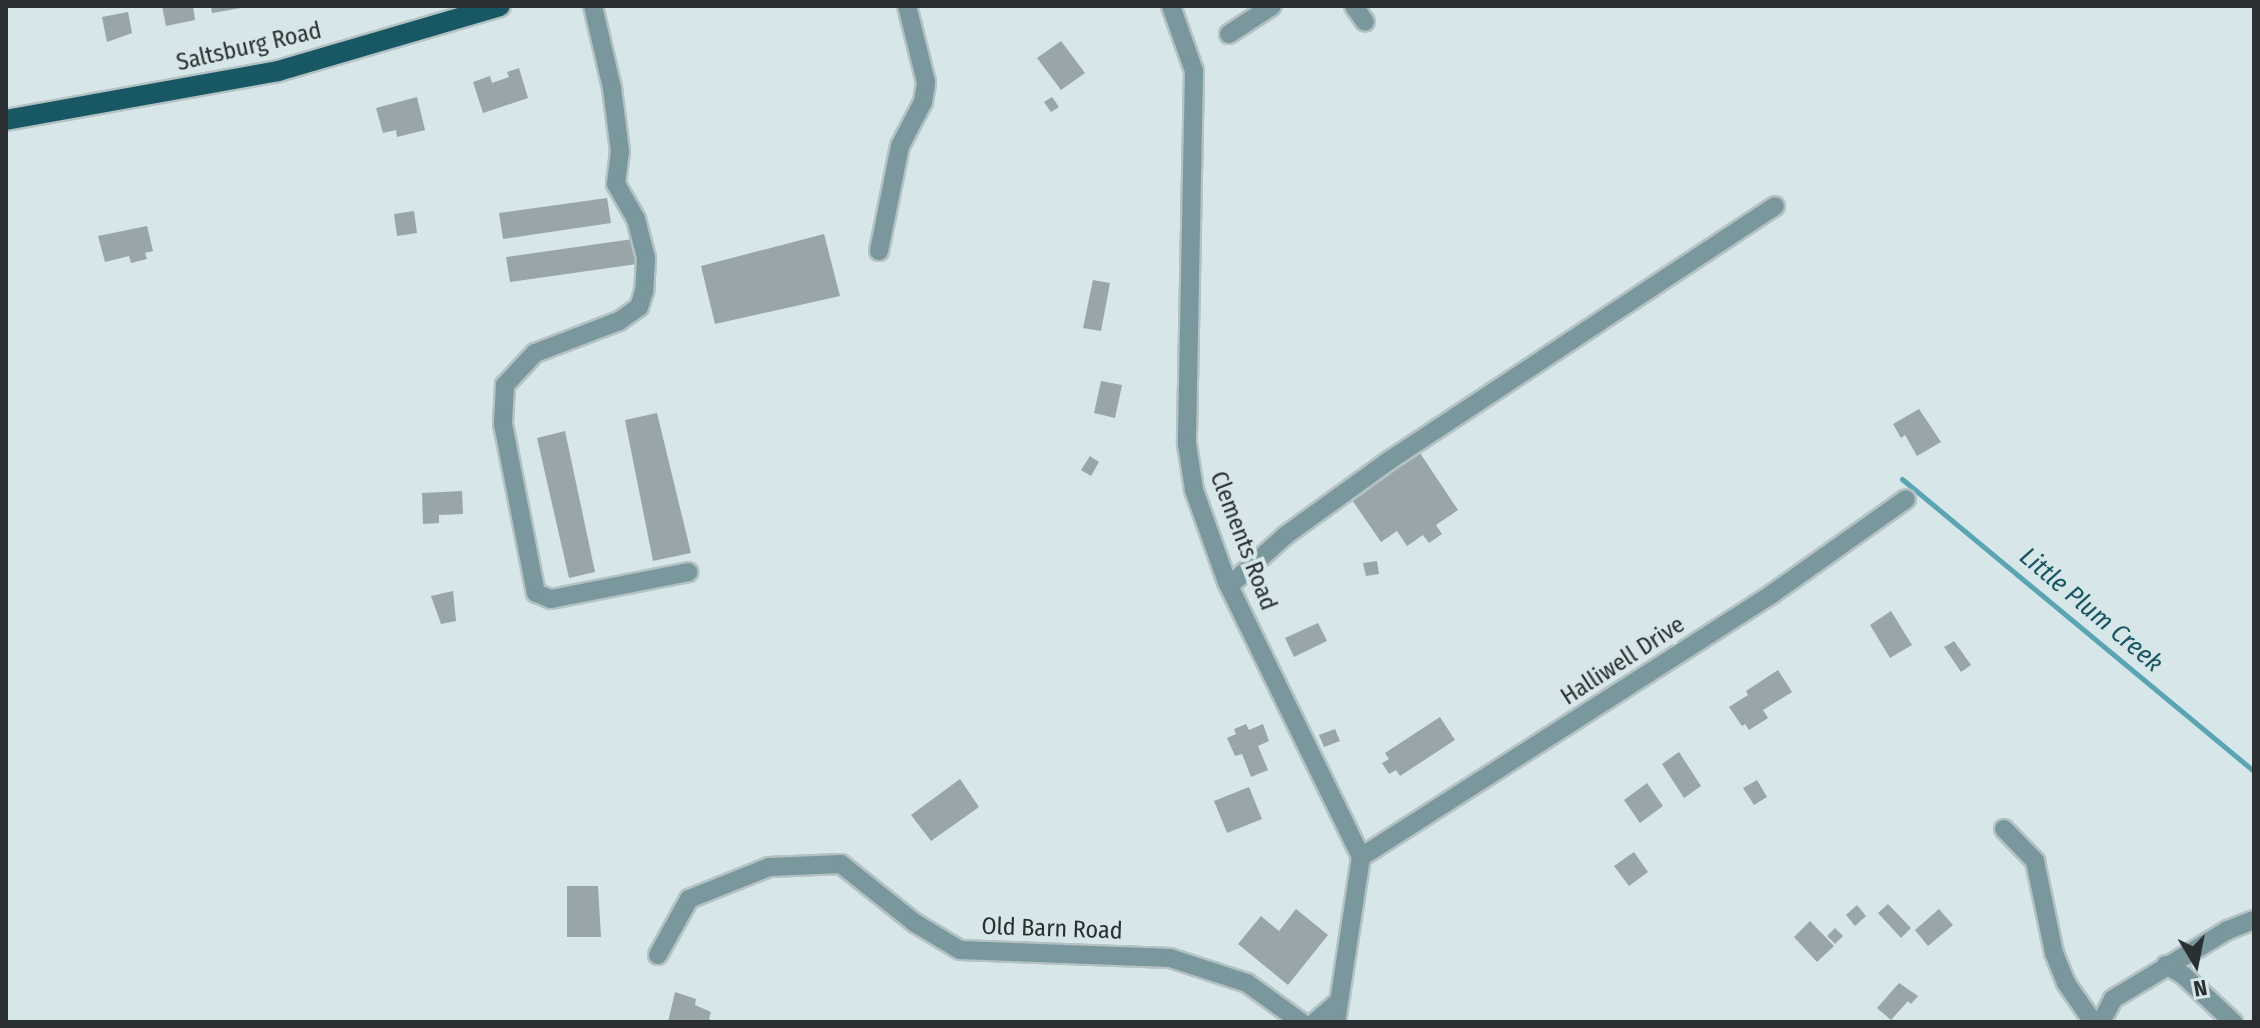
<!DOCTYPE html>
<style>
body{margin:0}
#map{position:relative;width:2260px;height:1028px;overflow:hidden;background:#d6e6e9;font-family:"Fira Sans Condensed",sans-serif}
div>[style]{position:absolute}
.stream>*{height:5px;margin:-2.5px;padding:0 2.5px;transform-origin:2.5px;border-radius:2.5px;background:#5aa4b3}
.building>*{inset:0;background:#98a6aa}
.roads{filter:drop-shadow(2px 0 #b4c2c4) drop-shadow(-2px 0 #b4c2c4) drop-shadow(0 2px #b4c2c4) drop-shadow(0 -2px #b4c2c4)}
.minor>*{height:18px;margin:-9px;padding:0 9px;transform-origin:9px;border-radius:9px;background:#79979d}
.major>*{height:20px;margin:-10px;padding:0 10px;transform-origin:10px;border-radius:10px;background:#185864}
span{translate:-50% -50%;white-space:nowrap;text-align:center;line-height:1.15;-webkit-text-stroke:8px #d6e6e9;paint-order:stroke}
.street-label{font-size:24px;color:#2a3031}
.water-label{font-size:26px;color:#185762;font-style:italic}
.frame{position:absolute;inset:0;border:8px solid #2a3031;pointer-events:none}
.north{position:absolute;left:2156px;top:924px;width:80px;height:80px;-webkit-text-stroke:6px #d6e6e9;paint-order:stroke;rotate:170deg;font-size:22px;font-weight:700;line-height:32px;text-align:center;color:#2a3031}
.north::after{content:'';display:block;margin:auto;width:28px;height:36px;background:#2a3031;clip-path:polygon(50% 0,100% 100%,50% 72%,0 100%)}
</style>
<div id="map">
<div class="stream">
<i style="left:1902px;top:479px;width:457px;rotate:39.7deg"></i>
</div>
<div class="building">
<i style="clip-path:polygon(162px 6px,193px 6px,195px 20px,166px 26px)"></i>
<i style="clip-path:polygon(211px 6px,241px 6px,241px 8px,212px 13px)"></i>
<i style="clip-path:polygon(128px 12px,132px 33px,107px 42px,102px 17px)"></i>
<i style="clip-path:polygon(1061px 41px,1085px 73px,1061px 90px,1037px 58px)"></i>
<i style="clip-path:polygon(519px 68px,528px 98px,483px 113px,473px 82px,490px 76px,492px 83px,509px 77px,507px 72px)"></i>
<i style="clip-path:polygon(417px 97px,425px 130px,397px 137px,396px 130px,383px 133px,376px 108px)"></i>
<i style="clip-path:polygon(1052px 97px,1059px 107px,1051px 112px,1044px 102px)"></i>
<i style="clip-path:polygon(607px 198px,611px 223px,503px 239px,499px 213px)"></i>
<i style="clip-path:polygon(414px 211px,417px 233px,397px 236px,394px 214px)"></i>
<i style="clip-path:polygon(147px 226px,153px 251px,145px 253px,147px 259px,131px 263px,129px 256px,105px 262px,98px 236px)"></i>
<i style="clip-path:polygon(824px 234px,840px 296px,715px 324px,701px 266px)"></i>
<i style="clip-path:polygon(633px 239px,637px 264px,510px 282px,506px 257px)"></i>
<i style="clip-path:polygon(1093px 280px,1110px 283px,1101px 331px,1083px 328px)"></i>
<i style="clip-path:polygon(1101px 381px,1122px 385px,1115px 418px,1094px 413px)"></i>
<i style="clip-path:polygon(1919px 409px,1941px 442px,1917px 456px,1905px 435px,1901px 438px,1893px 424px)"></i>
<i style="clip-path:polygon(657px 413px,691px 553px,653px 561px,625px 420px)"></i>
<i style="clip-path:polygon(565px 431px,595px 572px,569px 578px,537px 438px)"></i>
<i style="clip-path:polygon(1420px 453px,1458px 510px,1436px 525px,1442px 534px,1429px 543px,1423px 535px,1407px 546px,1397px 531px,1381px 542px,1352px 500px)"></i>
<i style="clip-path:polygon(1090px 456px,1099px 462px,1091px 476px,1081px 470px)"></i>
<i style="clip-path:polygon(462px 491px,463px 514px,439px 515px,439px 523px,423px 524px,422px 493px)"></i>
<i style="clip-path:polygon(1377px 561px,1379px 574px,1366px 576px,1363px 563px)"></i>
<i style="clip-path:polygon(453px 591px,456px 621px,441px 624px,431px 596px)"></i>
<i style="clip-path:polygon(1891px 611px,1912px 645px,1890px 658px,1870px 625px)"></i>
<i style="clip-path:polygon(1318px 623px,1327px 641px,1294px 657px,1285px 638px)"></i>
<i style="clip-path:polygon(1954px 641px,1971px 665px,1961px 672px,1944px 647px)"></i>
<i style="clip-path:polygon(1778px 670px,1792px 692px,1763px 710px,1768px 718px,1749px 730px,1745px 724px,1742px 726px,1729px 707px,1748px 695px,1746px 691px)"></i>
<i style="clip-path:polygon(1440px 717px,1455px 740px,1400px 776px,1396px 770px,1389px 774px,1382px 763px,1389px 759px,1385px 753px)"></i>
<i style="clip-path:polygon(1246px 724px,1249px 730px,1263px 724px,1269px 741px,1258px 746px,1268px 770px,1251px 777px,1242px 754px,1235px 756px,1227px 738px,1236px 734px,1234px 729px)"></i>
<i style="clip-path:polygon(1335px 729px,1340px 741px,1324px 747px,1319px 735px)"></i>
<i style="clip-path:polygon(1679px 752px,1701px 786px,1684px 798px,1662px 764px)"></i>
<i style="clip-path:polygon(960px 779px,979px 807px,931px 841px,911px 815px)"></i>
<i style="clip-path:polygon(1757px 780px,1767px 797px,1754px 805px,1743px 788px)"></i>
<i style="clip-path:polygon(1647px 783px,1663px 806px,1640px 823px,1624px 800px)"></i>
<i style="clip-path:polygon(1249px 787px,1262px 819px,1227px 833px,1214px 801px)"></i>
<i style="clip-path:polygon(1634px 852px,1648px 872px,1629px 886px,1614px 866px)"></i>
<i style="clip-path:polygon(567px 886px,598px 886px,601px 937px,567px 937px)"></i>
<i style="clip-path:polygon(1888px 904px,1911px 928px,1901px 938px,1878px 913px)"></i>
<i style="clip-path:polygon(1857px 905px,1866px 916px,1855px 926px,1846px 915px)"></i>
<i style="clip-path:polygon(1296px 909px,1328px 935px,1288px 985px,1238px 944px,1261px 916px,1279px 931px)"></i>
<i style="clip-path:polygon(1939px 909px,1953px 925px,1928px 946px,1915px 930px)"></i>
<i style="clip-path:polygon(1810px 921px,1834px 946px,1817px 962px,1794px 937px)"></i>
<i style="clip-path:polygon(1835px 928px,1843px 936px,1835px 944px,1827px 936px)"></i>
<i style="clip-path:polygon(1899px 983px,1918px 996px,1911px 1004px,1908px 1001px,1891px 1020px,1877px 1008px)"></i>
<i style="clip-path:polygon(675px 992px,696px 999px,695px 1005px,711px 1012px,709px 1019px,716px 1022px,668px 1022px)"></i>
</div>
<div class="roads">
<div class="minor">
<i style="left:593px;top:6px;width:84px;rotate:77deg"></i>
<i style="left:612px;top:88px;width:64px;rotate:82.8deg"></i>
<i style="left:620px;top:151px;width:33px;rotate:97deg"></i>
<i style="left:616px;top:184px;width:40px;rotate:60.3deg"></i>
<i style="left:636px;top:219px;width:40px;rotate:75.6deg"></i>
<i style="left:646px;top:258px;width:33px;rotate:93deg"></i>
<i style="left:644px;top:291px;width:17px;rotate:107deg"></i>
<i style="left:639px;top:307px;width:24px;rotate:145deg"></i>
<i style="left:619px;top:321px;width:90px;rotate:159.1deg"></i>
<i style="left:535px;top:353px;width:44px;rotate:133.2deg"></i>
<i style="left:505px;top:385px;width:39px;rotate:93deg"></i>
<i style="left:503px;top:424px;width:172px;rotate:79deg"></i>
<i style="left:536px;top:593px;width:16px;rotate:22deg"></i>
<i style="left:551px;top:599px;width:140px;rotate:-11.1deg"></i>
<i style="left:1171px;top:6px;width:69px;rotate:70.5deg"></i>
<i style="left:1194px;top:71px;width:373px;rotate:91.1deg"></i>
<i style="left:1187px;top:444px;width:47px;rotate:81.3deg"></i>
<i style="left:1194px;top:490px;width:98px;rotate:70.3deg"></i>
<i style="left:1227px;top:582px;width:306px;rotate:64deg"></i>
<i style="left:1361px;top:857px;width:167px;rotate:98.6deg"></i>
<i style="left:1354px;top:6px;width:19px;rotate:55deg"></i>
<i style="left:1229px;top:34px;width:51px;rotate:-33.1deg"></i>
<i style="left:879px;top:251px;width:107px;rotate:-78.7deg"></i>
<i style="left:900px;top:146px;width:50px;rotate:-62.4deg"></i>
<i style="left:923px;top:102px;width:20px;rotate:-81deg"></i>
<i style="left:926px;top:82px;width:78px;rotate:-104deg"></i>
<i style="left:1229px;top:586px;width:76px;rotate:-41.8deg"></i>
<i style="left:1286px;top:535px;width:128px;rotate:-35.8deg"></i>
<i style="left:1390px;top:460px;width:461px;rotate:-33.4deg"></i>
<i style="left:2004px;top:829px;width:45px;rotate:45.9deg"></i>
<i style="left:2035px;top:861px;width:94px;rotate:78.3deg"></i>
<i style="left:2054px;top:953px;width:32px;rotate:68deg"></i>
<i style="left:2066px;top:983px;width:47px;rotate:55.3deg"></i>
<i style="left:1361px;top:857px;width:488px;rotate:-32.6deg"></i>
<i style="left:1772px;top:594px;width:164px;rotate:-35.3deg"></i>
<i style="left:658px;top:955px;width:64px;rotate:-61deg"></i>
<i style="left:689px;top:899px;width:86px;rotate:-21.8deg"></i>
<i style="left:769px;top:867px;width:72px;rotate:-2.4deg"></i>
<i style="left:841px;top:864px;width:95px;rotate:38.6deg"></i>
<i style="left:915px;top:923px;width:52px;rotate:31deg"></i>
<i style="left:960px;top:950px;width:210px;rotate:2.2deg"></i>
<i style="left:1170px;top:958px;width:81px;rotate:18deg"></i>
<i style="left:1247px;top:983px;width:67px;rotate:35.8deg"></i>
<i style="left:2166px;top:965px;width:20px;rotate:30deg"></i>
<i style="left:2183px;top:975px;width:69px;rotate:43.2deg"></i>
<i style="left:1315px;top:1022px;width:29px;rotate:-41deg"></i>
<i style="left:2101px;top:1022px;width:26px;rotate:-62deg"></i>
<i style="left:2113px;top:999px;width:134px;rotate:-31deg"></i>
<i style="left:2228px;top:930px;width:28px;rotate:-21deg"></i>
</div>
<div class="major">
<i style="left:6px;top:120px;width:276px;rotate:-10.2deg"></i>
<i style="left:278px;top:71px;width:231px;rotate:-16.3deg"></i>
</div>
</div>
<div class="street-label">
<span style="left:249px;top:47px;rotate:-13deg">Saltsburg Road</span>
<span style="left:1243px;top:541px;rotate:69deg">Clements Road</span>
<span style="left:1623px;top:661px;rotate:-33deg">Halliwell Drive</span>
<span style="left:1052px;top:929px;rotate:2deg">Old Barn Road</span>
</div>
<div class="water-label">
<span style="left:2091px;top:610px;rotate:40deg">Little Plum Creek</span>
</div>
<div class="frame"></div>
<div class="north">N</div>
</div>
